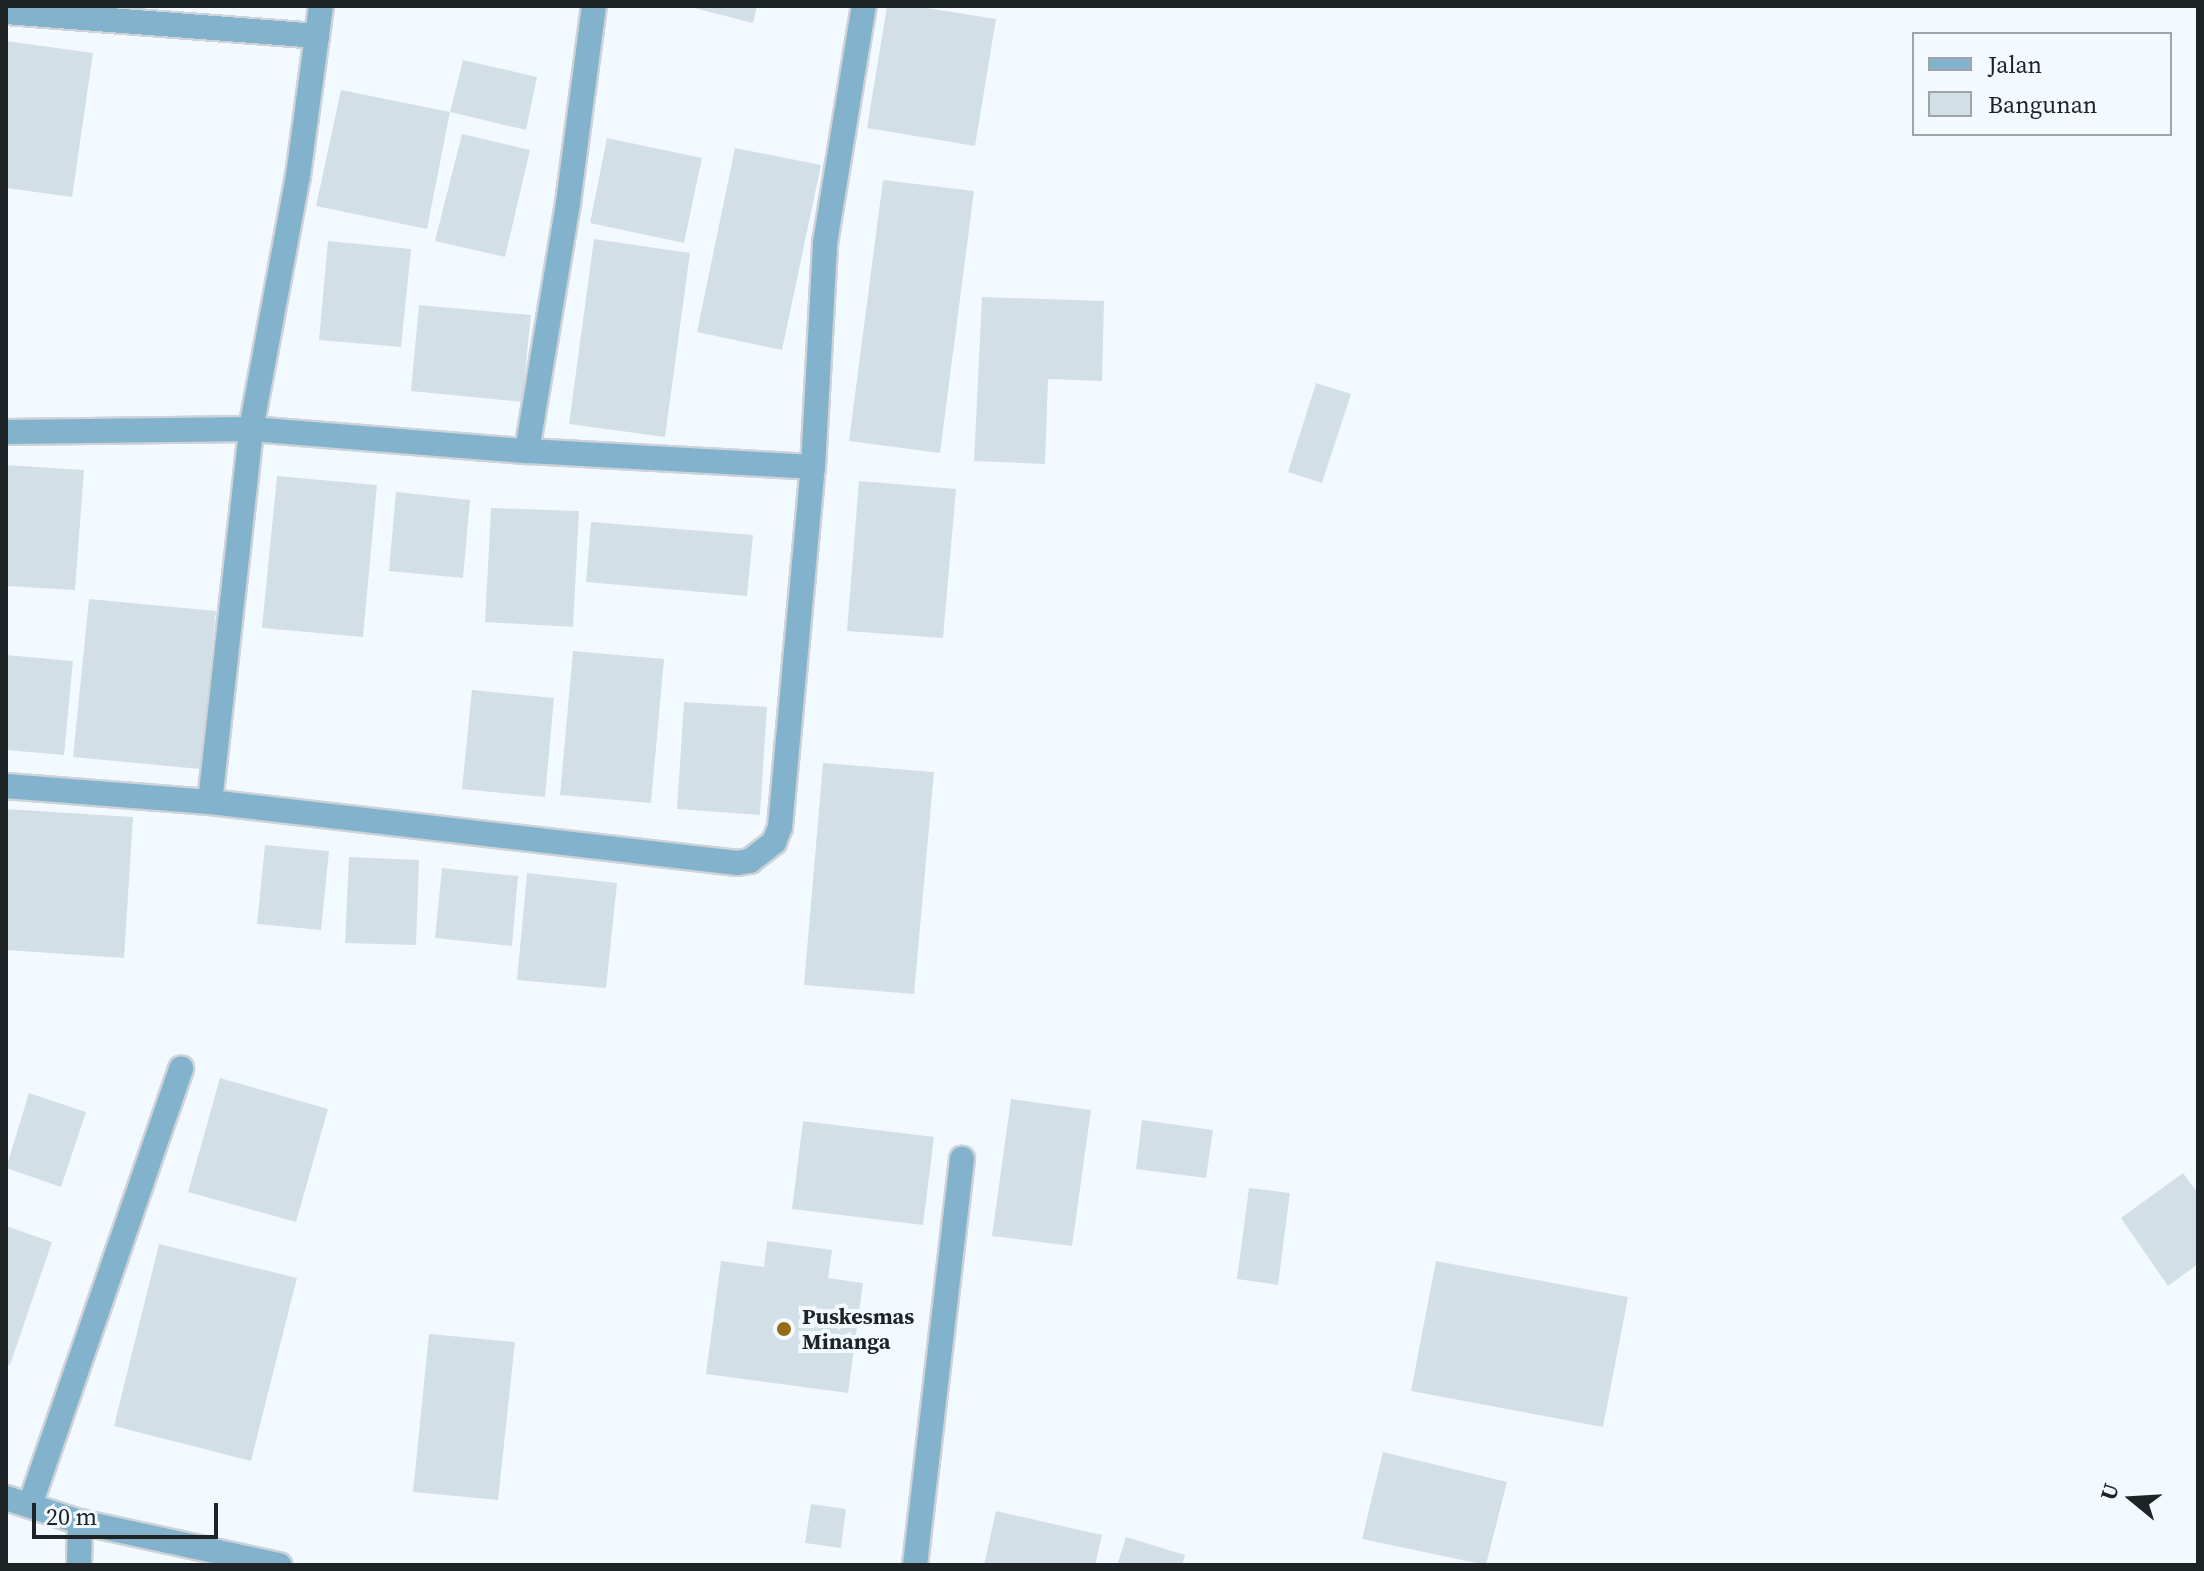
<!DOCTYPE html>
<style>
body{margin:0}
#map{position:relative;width:2204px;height:1571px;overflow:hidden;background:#f3faff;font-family:"Source Serif 4",serif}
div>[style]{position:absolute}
.building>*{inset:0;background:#d3dfe6}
.roads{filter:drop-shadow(2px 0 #cdd3d8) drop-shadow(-2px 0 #cdd3d8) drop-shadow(0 2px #cdd3d8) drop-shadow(0 -2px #cdd3d8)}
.minor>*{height:24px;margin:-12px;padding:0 12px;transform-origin:12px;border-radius:12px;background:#83b3cc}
.dots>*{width:22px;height:22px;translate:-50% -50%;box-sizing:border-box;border:4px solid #f3faff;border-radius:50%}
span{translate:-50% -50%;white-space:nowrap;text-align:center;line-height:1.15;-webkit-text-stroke:8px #f3faff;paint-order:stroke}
.poi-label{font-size:22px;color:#1e2325;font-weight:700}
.left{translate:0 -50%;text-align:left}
.frame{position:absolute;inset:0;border:8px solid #1e2325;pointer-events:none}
.legend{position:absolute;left:1912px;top:32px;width:260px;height:104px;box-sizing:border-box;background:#f3faff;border:2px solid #9ea4a8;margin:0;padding:10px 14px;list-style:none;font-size:24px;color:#1e2325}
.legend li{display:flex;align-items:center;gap:16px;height:40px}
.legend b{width:40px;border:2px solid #9ea4a8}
.north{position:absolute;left:2092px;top:1459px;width:80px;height:80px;-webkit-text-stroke:6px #f3faff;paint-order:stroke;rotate:288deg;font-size:22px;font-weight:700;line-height:32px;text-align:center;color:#1e2325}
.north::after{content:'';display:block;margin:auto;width:28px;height:36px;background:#1e2325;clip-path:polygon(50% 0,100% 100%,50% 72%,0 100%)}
.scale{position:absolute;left:32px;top:1503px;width:186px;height:36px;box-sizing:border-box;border:4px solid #1e2325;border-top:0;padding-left:10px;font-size:24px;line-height:28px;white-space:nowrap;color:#1e2325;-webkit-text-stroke:6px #f3faff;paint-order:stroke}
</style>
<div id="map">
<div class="building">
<i style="clip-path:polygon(686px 6px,757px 6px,753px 23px)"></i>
<i style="clip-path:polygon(887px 6px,914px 6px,996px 19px,975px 146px,867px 128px)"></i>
<i style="clip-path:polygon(6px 41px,93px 53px,72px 197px,6px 188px)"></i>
<i style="clip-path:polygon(463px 60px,537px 77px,526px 130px,450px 112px)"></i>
<i style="clip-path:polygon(341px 90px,450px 112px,427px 229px,316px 206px)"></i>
<i style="clip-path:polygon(462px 134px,530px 150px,505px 257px,435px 241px)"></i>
<i style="clip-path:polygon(607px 138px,702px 158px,684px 243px,590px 223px)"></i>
<i style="clip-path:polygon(735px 148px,821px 165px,782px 350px,697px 332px)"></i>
<i style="clip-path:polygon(883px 180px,974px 191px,940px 453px,849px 441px)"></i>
<i style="clip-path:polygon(594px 239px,690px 253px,665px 437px,569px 424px)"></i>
<i style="clip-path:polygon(328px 241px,411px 249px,401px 347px,319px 340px)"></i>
<i style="clip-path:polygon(982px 297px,1104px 301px,1102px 381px,1048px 379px,1045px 464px,974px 461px)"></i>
<i style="clip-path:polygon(419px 305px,531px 315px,522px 402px,411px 391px)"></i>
<i style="clip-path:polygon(1316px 383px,1351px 394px,1322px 483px,1288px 472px)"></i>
<i style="clip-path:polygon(6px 465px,84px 470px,75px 590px,6px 586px)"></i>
<i style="clip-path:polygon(277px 476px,377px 485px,363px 637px,262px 628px)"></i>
<i style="clip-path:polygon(859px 481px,956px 489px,943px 638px,847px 631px)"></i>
<i style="clip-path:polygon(396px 492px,470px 500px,463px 578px,389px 571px)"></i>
<i style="clip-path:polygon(491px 508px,579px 511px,573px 627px,485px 622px)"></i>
<i style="clip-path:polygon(591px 522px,753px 535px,747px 596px,586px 582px)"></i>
<i style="clip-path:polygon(89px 599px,216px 611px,200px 769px,73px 757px)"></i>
<i style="clip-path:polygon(573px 651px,664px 659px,651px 803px,560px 795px)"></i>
<i style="clip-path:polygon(6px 655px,73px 661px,64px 755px,6px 750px)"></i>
<i style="clip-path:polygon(472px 690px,554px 698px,545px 797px,462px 789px)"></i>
<i style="clip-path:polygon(684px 702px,767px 707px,760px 815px,677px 809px)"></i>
<i style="clip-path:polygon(823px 763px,934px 772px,914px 994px,804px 985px)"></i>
<i style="clip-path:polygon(6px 809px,133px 817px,124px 958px,6px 950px)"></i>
<i style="clip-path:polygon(265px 845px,329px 851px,321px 930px,257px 924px)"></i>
<i style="clip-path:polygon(349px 857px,419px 860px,416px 945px,345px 943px)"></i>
<i style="clip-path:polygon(442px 868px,518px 876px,512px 946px,435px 938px)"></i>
<i style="clip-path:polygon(527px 873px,617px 883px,606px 988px,517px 980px)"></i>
<i style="clip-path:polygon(220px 1078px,328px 1109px,296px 1222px,188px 1192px)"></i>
<i style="clip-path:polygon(29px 1093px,86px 1112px,61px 1187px,6px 1168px)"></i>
<i style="clip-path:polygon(1011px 1099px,1091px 1110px,1072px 1246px,992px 1236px)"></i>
<i style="clip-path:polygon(1142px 1120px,1213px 1130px,1206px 1178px,1136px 1169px)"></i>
<i style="clip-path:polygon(803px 1121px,934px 1137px,923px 1225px,792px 1209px)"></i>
<i style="clip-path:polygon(2183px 1173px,2198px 1193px,2198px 1264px,2168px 1286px,2121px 1218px)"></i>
<i style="clip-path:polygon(1249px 1188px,1290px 1193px,1278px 1285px,1237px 1279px)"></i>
<i style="clip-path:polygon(6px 1226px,52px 1242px,10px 1365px,6px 1364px)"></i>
<i style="clip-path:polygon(767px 1241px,832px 1250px,828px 1278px,863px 1283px,848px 1393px,706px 1374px,721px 1261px,764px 1267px)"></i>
<i style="clip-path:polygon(159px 1244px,297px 1278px,251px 1461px,114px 1426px)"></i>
<i style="clip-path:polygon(1436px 1261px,1628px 1297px,1603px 1427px,1411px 1391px)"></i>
<i style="clip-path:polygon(429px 1334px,515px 1342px,498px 1500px,413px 1492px)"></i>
<i style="clip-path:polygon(1383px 1452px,1507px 1482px,1486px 1565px,1362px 1539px)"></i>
<i style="clip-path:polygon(811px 1504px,846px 1509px,841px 1548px,805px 1543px)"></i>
<i style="clip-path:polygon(996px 1511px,1102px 1535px,1095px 1565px,984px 1565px)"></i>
<i style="clip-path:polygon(1126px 1537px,1185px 1555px,1182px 1565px,1117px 1565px)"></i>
</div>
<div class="roads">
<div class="minor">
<i style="left:6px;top:12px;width:312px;rotate:4.4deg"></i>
<i style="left:6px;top:432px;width:245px;rotate:-0.7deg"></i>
<i style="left:251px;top:429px;width:277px;rotate:4.6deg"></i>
<i style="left:527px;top:451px;width:286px;rotate:3.2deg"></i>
<i style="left:813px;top:467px;width:224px;rotate:-86.9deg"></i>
<i style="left:825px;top:243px;width:240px;rotate:-80.7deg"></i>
<i style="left:527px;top:451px;width:251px;rotate:-80.6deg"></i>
<i style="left:568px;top:203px;width:199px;rotate:-82.5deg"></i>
<i style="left:6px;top:786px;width:205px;rotate:4.5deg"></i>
<i style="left:210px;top:802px;width:531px;rotate:6.6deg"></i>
<i style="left:737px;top:863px;width:13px;rotate:-9deg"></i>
<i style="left:750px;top:861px;width:31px;rotate:-38deg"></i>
<i style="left:774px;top:842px;width:16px;rotate:-68deg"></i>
<i style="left:780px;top:827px;width:362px;rotate:-84.8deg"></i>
<i style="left:210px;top:802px;width:375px;rotate:-83.7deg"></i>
<i style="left:251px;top:429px;width:257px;rotate:-79.5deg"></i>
<i style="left:298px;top:176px;width:172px;rotate:-82.3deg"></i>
<i style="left:6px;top:1498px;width:78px;rotate:18deg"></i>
<i style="left:80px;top:1522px;width:204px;rotate:12.2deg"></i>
<i style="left:30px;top:1505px;width:462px;rotate:-70.9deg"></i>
<i style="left:79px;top:1565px;width:43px;rotate:-88.7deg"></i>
<i style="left:915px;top:1565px;width:409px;rotate:-83.4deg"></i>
</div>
</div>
<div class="dots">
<i style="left:784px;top:1329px;background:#946c16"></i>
</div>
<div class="poi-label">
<span class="left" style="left:802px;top:1329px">Puskesmas<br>Minanga</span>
</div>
<div class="frame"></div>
<ul class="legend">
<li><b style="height:10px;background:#83b3cc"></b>Jalan</li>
<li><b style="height:22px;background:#d3dfe6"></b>Bangunan</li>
</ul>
<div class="north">U</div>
<div class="scale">20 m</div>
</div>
